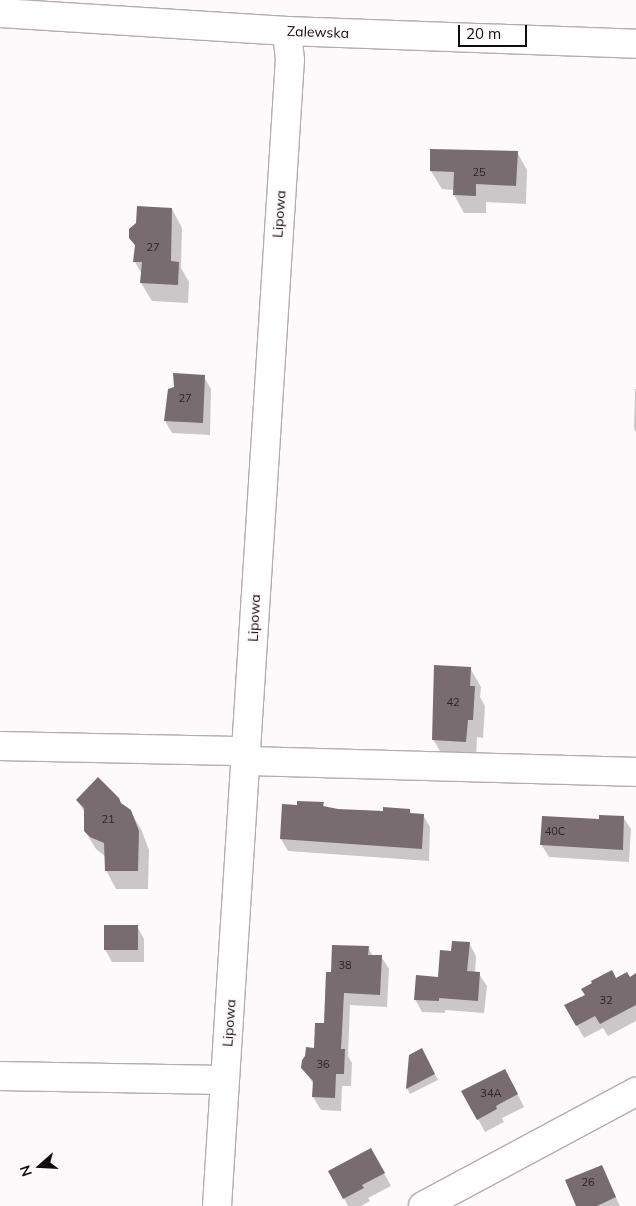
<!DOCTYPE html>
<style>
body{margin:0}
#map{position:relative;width:636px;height:1206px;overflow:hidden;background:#fef9fb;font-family:Mulish,sans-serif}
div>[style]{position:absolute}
.shadow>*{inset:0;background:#0003}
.building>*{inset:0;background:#786c70}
.roads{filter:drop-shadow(1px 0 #b7abaf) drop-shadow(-1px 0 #b7abaf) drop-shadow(0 1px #b7abaf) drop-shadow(0 -1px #b7abaf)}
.minor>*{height:28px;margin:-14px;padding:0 14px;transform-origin:14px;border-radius:14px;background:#fff}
span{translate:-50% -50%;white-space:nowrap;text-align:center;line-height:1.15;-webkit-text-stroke:4.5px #fef9fb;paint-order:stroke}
.number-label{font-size:11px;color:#2a2426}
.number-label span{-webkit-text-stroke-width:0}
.street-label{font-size:14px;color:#100c0d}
.north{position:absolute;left:15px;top:1141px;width:50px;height:50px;-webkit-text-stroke:4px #fef9fb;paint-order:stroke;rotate:251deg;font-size:14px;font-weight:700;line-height:20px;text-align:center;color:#100c0d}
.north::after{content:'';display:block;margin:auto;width:18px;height:22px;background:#100c0d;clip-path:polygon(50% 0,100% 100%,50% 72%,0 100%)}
.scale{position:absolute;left:458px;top:25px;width:69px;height:22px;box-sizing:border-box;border:2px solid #100c0d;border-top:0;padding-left:6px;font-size:15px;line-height:18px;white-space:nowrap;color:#100c0d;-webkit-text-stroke:4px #fef9fb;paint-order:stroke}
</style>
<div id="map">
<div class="shadow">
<i style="clip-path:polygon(431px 150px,517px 152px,527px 170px,526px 204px,486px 202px,486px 213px,464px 213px,454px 195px,454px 190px,442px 189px,431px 171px)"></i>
<i style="clip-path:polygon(172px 209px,182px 228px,181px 268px,189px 282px,188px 303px,152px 301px,141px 283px,142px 274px,135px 262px,136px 247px,130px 238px)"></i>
<i style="clip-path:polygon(204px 377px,211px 389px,210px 435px,172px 433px,165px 421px)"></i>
<i style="clip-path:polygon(635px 389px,636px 389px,636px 432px,634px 429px)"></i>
<i style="clip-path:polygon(470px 668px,481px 687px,480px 697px,485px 706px,483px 738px,477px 737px,476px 760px,444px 758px,433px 739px)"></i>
<i style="clip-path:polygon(77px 800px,130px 811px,141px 829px,149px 850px,148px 889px,116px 889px,106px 870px,106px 857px,96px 849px,85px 831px,85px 813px)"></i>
<i style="clip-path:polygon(323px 804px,325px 808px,337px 810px,384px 812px,409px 810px,412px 814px,423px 815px,430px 827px,429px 861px,288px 851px,281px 839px,298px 806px)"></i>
<i style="clip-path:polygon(623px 817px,631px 829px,629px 862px,549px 857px,541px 844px,600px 820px)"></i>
<i style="clip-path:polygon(137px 926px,144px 939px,144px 962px,112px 962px,105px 949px)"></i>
<i style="clip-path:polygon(469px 943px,476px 956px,475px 973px,479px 974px,487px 986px,484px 1013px,445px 1010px,445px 1013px,422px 1012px,415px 999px,439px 978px,452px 952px)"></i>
<i style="clip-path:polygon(368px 948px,373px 956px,381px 956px,389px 969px,387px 1007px,350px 1005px,348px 1056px,352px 1063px,351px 1086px,342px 1086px,341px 1111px,321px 1110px,313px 1097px,314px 1085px,303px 1068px,315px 1049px,325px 1025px,332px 973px)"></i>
<i style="clip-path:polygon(636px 990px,636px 1021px,608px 1036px,603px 1028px,584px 1038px,566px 1006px)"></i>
<i style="clip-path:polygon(422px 1050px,438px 1080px,410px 1094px,407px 1088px,410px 1056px)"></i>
<i style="clip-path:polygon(512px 1083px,524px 1107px,502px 1118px,504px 1122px,485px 1132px,478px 1119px)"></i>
<i style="clip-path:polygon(378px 1162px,391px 1186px,368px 1198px,370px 1201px,361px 1206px,348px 1206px,330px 1171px)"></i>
<i style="clip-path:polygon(601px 1166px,620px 1206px,578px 1206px)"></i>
</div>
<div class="building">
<i style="clip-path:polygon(430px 149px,518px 151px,516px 186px,476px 184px,476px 196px,453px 195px,454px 172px,430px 171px)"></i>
<i style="clip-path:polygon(137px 206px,172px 208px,171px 261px,179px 262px,178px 285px,140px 283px,142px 262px,133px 262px,135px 245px,129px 238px,129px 229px,136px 223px)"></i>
<i style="clip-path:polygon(173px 373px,205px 375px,203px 423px,164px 421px,168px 389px,174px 387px)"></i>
<i style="clip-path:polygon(434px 665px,471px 667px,470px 686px,475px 686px,473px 720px,468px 720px,466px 742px,432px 740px)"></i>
<i style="clip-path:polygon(98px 777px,119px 798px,121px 803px,131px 810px,139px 831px,138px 871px,105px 871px,104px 843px,90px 837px,84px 831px,84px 808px,76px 800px)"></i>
<i style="clip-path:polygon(297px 801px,324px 802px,323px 806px,338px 809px,383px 811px,383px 807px,410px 809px,410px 813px,424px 814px,422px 849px,280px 839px,282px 804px,297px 805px)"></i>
<i style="clip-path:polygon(599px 815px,624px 816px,623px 850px,540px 845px,542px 816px,599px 819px)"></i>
<i style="clip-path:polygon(104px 925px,138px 925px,138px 950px,104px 950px)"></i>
<i style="clip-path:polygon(452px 941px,470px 942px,467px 971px,480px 972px,478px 1001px,439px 998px,439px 1001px,414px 1000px,416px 975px,438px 977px,440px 950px,451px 951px)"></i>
<i style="clip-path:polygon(332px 945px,369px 946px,368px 955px,382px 955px,380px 995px,344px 993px,341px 1049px,345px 1049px,344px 1074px,336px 1074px,335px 1098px,312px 1097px,313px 1081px,301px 1068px,302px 1060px,305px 1056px,306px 1047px,314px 1048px,315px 1023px,324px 1023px,326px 972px,331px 972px)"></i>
<i style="clip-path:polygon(612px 970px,616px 978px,627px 972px,630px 977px,636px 973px,636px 1005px,600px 1024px,595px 1016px,576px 1026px,564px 1005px,585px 995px,581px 989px,592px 983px,591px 981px)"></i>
<i style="clip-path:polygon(422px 1048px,435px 1074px,406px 1089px,409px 1055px)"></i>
<i style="clip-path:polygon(505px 1069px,518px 1094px,496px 1106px,497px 1109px,477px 1120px,461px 1091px)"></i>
<i style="clip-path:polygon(371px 1148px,385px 1173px,362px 1185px,364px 1188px,343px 1199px,328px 1171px)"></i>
<i style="clip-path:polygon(602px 1165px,616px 1197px,597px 1206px,576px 1206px,565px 1180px)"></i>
</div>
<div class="roads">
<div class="minor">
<i style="left:0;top:13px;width:288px;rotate:3.6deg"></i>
<i style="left:287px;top:31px;width:349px;rotate:2.1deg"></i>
<i style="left:0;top:746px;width:246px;rotate:1.2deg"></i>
<i style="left:245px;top:761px;width:391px;rotate:1.6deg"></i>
<i style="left:0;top:1076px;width:225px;rotate:1deg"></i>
<i style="left:217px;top:1206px;width:1148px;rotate:-86.36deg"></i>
<i style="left:290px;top:60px;width:29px;rotate:-96deg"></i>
<i style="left:423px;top:1206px;width:242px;rotate:-28.2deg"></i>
</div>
</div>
<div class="number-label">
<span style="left:479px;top:172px">25</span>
<span style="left:153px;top:247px">27</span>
<span style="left:185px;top:398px">27</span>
<span style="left:453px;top:702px">42</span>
<span style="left:108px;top:819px">21</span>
<span style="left:555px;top:831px">40C</span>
<span style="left:345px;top:965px">38</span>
<span style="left:606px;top:1000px">32</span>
<span style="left:323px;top:1064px">36</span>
<span style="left:491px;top:1093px">34A</span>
<span style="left:588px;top:1182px">26</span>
</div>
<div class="street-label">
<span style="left:318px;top:32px;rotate:2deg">Zalewska</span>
<span style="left:279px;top:214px;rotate:-86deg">Lipowa</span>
<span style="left:254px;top:618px;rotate:-87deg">Lipowa</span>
<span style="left:229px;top:1023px;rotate:-86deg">Lipowa</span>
</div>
<div class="north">N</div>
<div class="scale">20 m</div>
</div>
